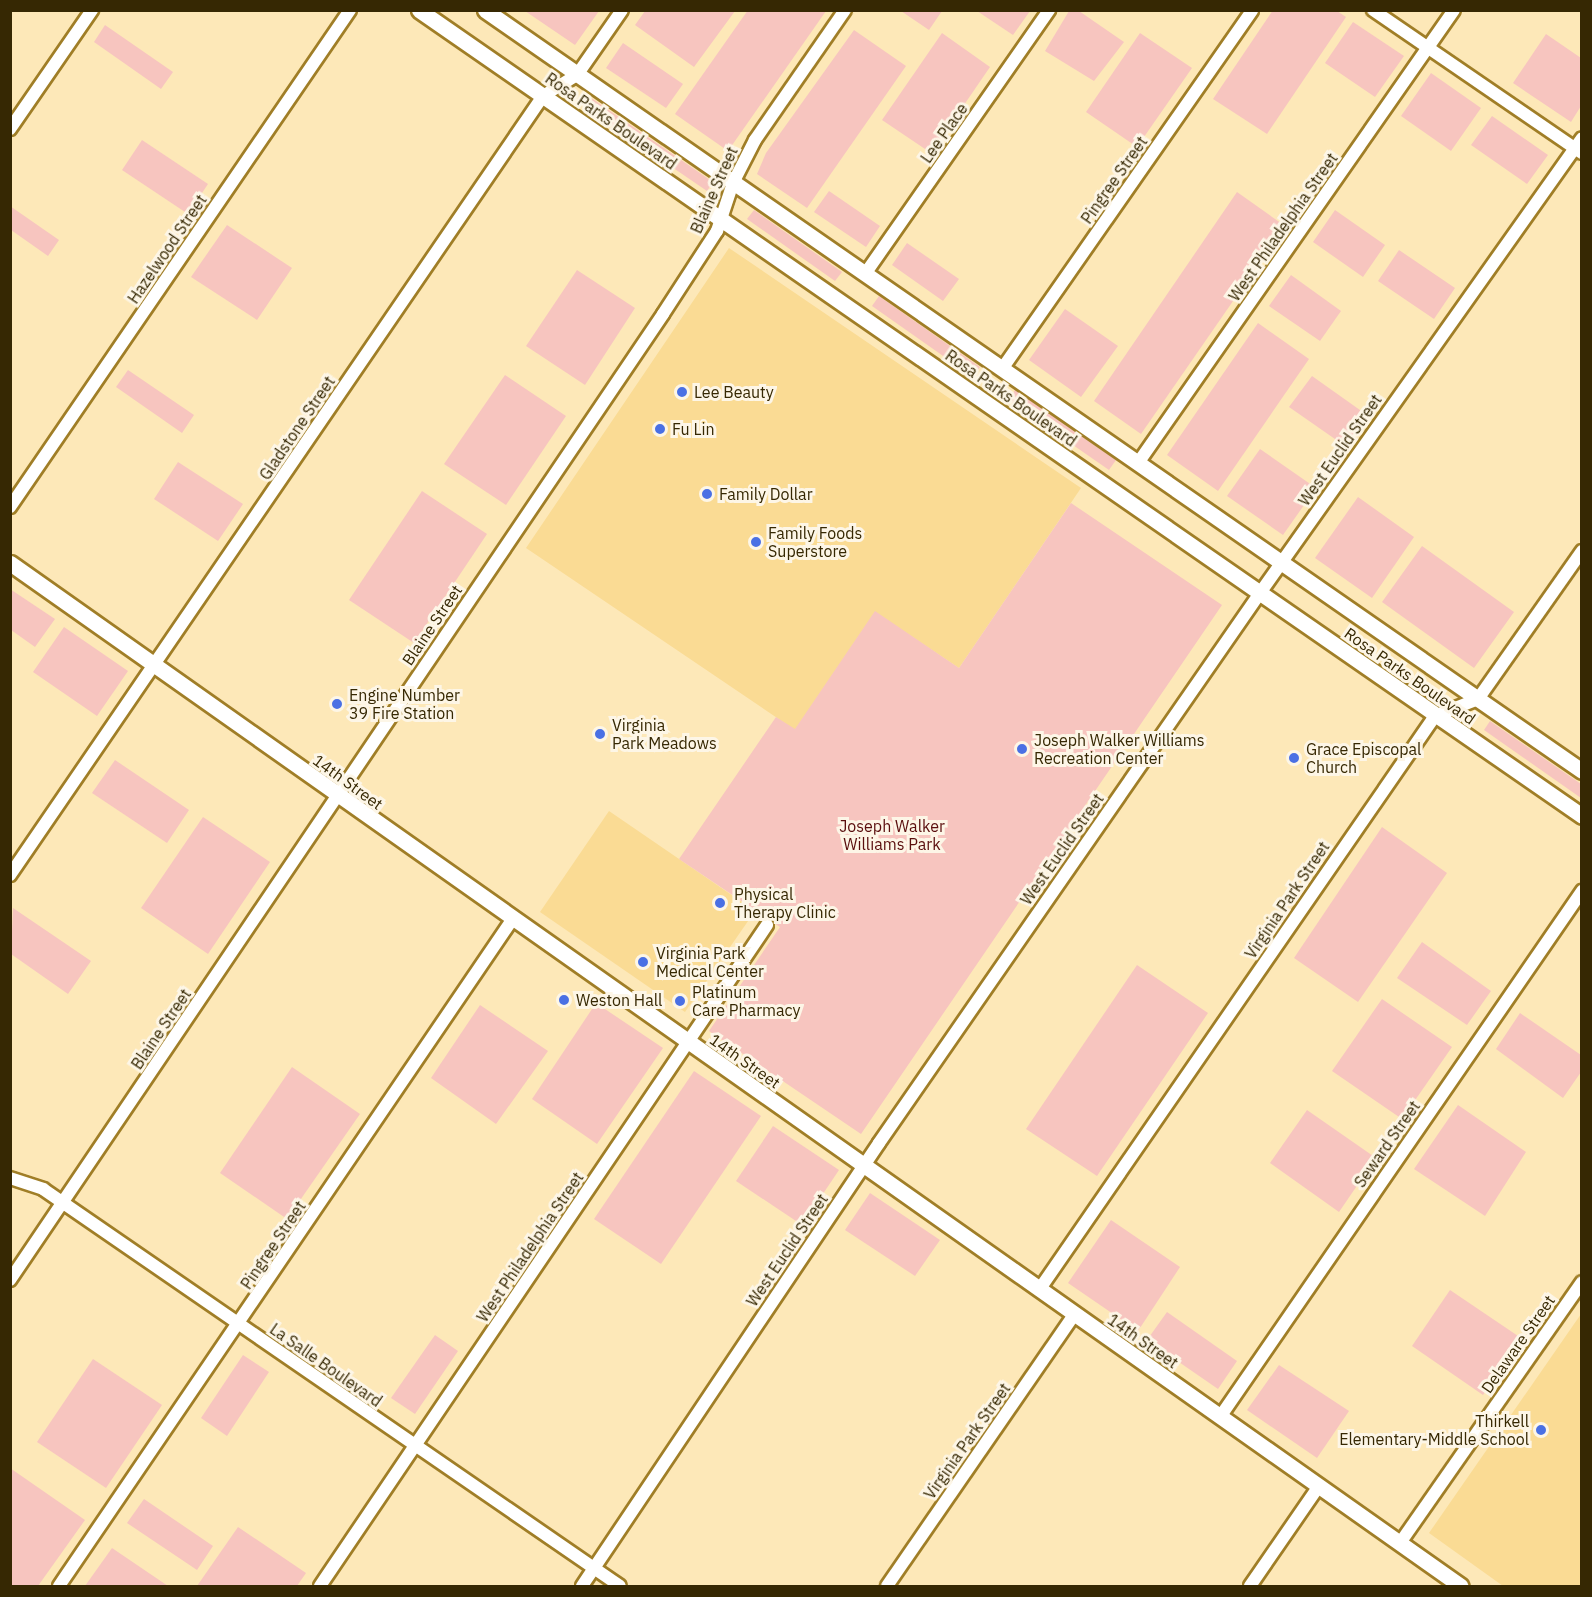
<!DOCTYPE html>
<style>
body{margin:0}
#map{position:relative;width:1592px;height:1597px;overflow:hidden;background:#fde8b8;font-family:"IBM Plex Sans",sans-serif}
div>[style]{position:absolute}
.built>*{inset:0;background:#fadb94}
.green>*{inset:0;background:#f7c5bf}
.roads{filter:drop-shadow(2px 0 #a07e27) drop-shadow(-2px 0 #a07e27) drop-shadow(0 2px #a07e27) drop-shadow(0 -2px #a07e27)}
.minor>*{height:12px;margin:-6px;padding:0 6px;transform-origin:6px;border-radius:6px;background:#fff}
.tertiary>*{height:15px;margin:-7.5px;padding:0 7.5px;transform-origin:7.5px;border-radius:7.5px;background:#fff}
.dots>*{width:16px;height:16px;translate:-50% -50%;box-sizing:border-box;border:3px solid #fdf6e7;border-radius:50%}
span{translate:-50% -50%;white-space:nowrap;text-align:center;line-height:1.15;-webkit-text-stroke:6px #fdf6e7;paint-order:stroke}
.street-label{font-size:16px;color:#362803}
.poi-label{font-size:16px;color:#362803}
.left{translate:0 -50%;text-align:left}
.right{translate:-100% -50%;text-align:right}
.park-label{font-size:16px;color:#5a0e0e}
.frame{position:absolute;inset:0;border:12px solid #362803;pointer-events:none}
</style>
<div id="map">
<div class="built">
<i style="clip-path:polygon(729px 248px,1081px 488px,959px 668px,875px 612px,795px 730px,526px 548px)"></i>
<i style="clip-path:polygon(609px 811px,755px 911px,685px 1012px,540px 912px)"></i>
<i style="clip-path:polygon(1581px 1314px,1581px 1586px,1503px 1586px,1429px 1533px)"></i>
</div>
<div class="green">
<i style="clip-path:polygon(748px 10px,826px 11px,728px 151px,675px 114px)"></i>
<i style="clip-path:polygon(1273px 10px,1337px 11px,1346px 17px,1267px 134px,1213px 99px)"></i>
<i style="clip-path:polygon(525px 11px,599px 11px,575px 45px)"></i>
<i style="clip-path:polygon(645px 11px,645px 10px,735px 11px,694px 67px,635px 25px)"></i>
<i style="clip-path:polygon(901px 11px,942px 10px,942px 11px,929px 30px)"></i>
<i style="clip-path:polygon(977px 11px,1030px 11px,1013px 35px)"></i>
<i style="clip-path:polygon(1069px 11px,1079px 11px,1124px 42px,1094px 81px,1045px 51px)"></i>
<i style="clip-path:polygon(1353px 22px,1404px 56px,1375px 97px,1325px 63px)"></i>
<i style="clip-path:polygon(105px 25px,173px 72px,161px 89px,94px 42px)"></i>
<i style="clip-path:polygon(854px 30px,906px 66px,807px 208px,757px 174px,766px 153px)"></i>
<i style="clip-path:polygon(942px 33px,990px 67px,931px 153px,882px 120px)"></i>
<i style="clip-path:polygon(1140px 33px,1192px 68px,1137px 147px,1086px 112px)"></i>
<i style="clip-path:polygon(1546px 34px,1581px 58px,1581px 106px,1571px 122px,1513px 83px)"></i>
<i style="clip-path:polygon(623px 43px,683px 84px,666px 108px,606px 68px)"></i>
<i style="clip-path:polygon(1431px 73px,1481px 108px,1451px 151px,1401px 116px)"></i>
<i style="clip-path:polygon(590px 97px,713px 182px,707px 191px,584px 107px)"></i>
<i style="clip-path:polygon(1492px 116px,1548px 155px,1527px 184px,1471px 145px)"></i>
<i style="clip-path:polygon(142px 140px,208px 184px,188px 214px,122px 170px)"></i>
<i style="clip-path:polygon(829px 191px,880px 226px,866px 247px,814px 212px)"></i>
<i style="clip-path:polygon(1237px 192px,1285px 226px,1141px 434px,1094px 401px)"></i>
<i style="clip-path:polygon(10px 206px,59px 240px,48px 256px,11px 230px)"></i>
<i style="clip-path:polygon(754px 210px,842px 272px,835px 281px,747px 219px)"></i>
<i style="clip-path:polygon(1335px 210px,1385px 245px,1363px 277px,1313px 242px)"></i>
<i style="clip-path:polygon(227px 225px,292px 268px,257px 320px,191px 277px)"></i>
<i style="clip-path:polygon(907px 243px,959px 279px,943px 301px,892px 265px)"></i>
<i style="clip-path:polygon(1399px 250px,1455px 288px,1434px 319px,1378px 281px)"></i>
<i style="clip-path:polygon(577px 270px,635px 308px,585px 385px,526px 346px)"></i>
<i style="clip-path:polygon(1291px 275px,1341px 311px,1320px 341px,1269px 306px)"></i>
<i style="clip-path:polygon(879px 296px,980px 367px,973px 377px,872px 306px)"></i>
<i style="clip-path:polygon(1065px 309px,1118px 346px,1081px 397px,1029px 360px)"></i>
<i style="clip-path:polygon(1258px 323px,1309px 359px,1218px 491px,1167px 455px)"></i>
<i style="clip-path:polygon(128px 370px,194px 415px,182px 433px,116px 387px)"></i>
<i style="clip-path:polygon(505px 375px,566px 416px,506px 505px,444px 464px)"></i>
<i style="clip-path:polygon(1312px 376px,1367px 415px,1345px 446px,1289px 407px)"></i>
<i style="clip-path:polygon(1015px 390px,1116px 460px,1109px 470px,1008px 400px)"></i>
<i style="clip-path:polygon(1260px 449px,1316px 488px,1283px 535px,1227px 496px)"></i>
<i style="clip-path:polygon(178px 462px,243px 504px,218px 541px,154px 499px)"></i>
<i style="clip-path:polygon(422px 491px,487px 534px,414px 643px,349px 600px)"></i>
<i style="clip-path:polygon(1358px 497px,1414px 537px,1372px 598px,1315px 558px)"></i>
<i style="clip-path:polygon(1071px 503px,1222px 605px,861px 1134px,709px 1031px,780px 927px,679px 859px,776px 717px,795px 729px,875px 611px,959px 668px)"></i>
<i style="clip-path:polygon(1422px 546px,1514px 612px,1474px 668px,1382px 602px)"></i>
<i style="clip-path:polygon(10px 589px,55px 619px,35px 647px,11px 630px)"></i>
<i style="clip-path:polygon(64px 627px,128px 671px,97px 716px,33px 672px)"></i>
<i style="clip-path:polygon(1490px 721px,1581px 784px,1581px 798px,1484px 730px)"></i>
<i style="clip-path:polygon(115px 760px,189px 810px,167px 843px,92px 793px)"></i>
<i style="clip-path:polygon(203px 817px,270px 862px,208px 954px,141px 908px)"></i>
<i style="clip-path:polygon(1382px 827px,1447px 873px,1358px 1002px,1294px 958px)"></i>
<i style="clip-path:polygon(13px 908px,91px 961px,68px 994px,11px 954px)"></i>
<i style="clip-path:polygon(1422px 942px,1491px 991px,1467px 1025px,1397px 978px)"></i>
<i style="clip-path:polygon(1137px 965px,1208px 1013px,1097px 1176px,1026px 1129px)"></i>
<i style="clip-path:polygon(1382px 999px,1452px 1047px,1402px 1119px,1332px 1071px)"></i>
<i style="clip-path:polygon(596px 1003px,663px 1048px,597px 1144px,532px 1099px)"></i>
<i style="clip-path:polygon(480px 1005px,548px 1051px,496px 1124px,431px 1078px)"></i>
<i style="clip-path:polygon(1520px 1013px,1581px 1055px,1581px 1072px,1563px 1098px,1496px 1049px)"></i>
<i style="clip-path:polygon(292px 1067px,360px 1114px,287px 1219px,220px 1173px)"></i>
<i style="clip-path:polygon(694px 1071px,761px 1116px,661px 1264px,594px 1219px)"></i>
<i style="clip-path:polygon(1458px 1105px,1526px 1152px,1485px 1216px,1414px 1169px)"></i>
<i style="clip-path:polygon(1307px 1110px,1376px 1158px,1339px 1212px,1270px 1163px)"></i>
<i style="clip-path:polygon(773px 1126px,839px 1170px,802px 1225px,736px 1181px)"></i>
<i style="clip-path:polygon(870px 1193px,940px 1240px,915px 1276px,845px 1230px)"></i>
<i style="clip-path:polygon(1111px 1220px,1180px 1267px,1138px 1331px,1068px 1283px)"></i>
<i style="clip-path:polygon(1450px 1290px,1521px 1338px,1483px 1395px,1412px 1346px)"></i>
<i style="clip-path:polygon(1167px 1312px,1237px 1361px,1218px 1389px,1147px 1340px)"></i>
<i style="clip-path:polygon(435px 1335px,458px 1351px,415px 1414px,391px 1398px)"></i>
<i style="clip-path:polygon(243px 1355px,269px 1372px,227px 1436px,201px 1418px)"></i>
<i style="clip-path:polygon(93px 1359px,162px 1405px,106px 1488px,37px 1442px)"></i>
<i style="clip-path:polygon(1279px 1365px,1349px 1411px,1317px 1458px,1247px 1410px)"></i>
<i style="clip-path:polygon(10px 1468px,85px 1520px,38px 1586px,11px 1586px)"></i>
<i style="clip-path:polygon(144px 1499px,213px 1546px,197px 1570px,127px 1523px)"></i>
<i style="clip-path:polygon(238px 1527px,306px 1573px,297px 1586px,197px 1586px)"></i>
<i style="clip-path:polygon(112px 1548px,168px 1586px,85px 1586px)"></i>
</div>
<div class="roads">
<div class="minor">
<i style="left:1373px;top:10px;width:253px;rotate:34.4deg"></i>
<i style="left:10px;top:129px;width:145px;rotate:-55.4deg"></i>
<i style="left:865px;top:274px;width:322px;rotate:-55.1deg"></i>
<i style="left:1002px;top:369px;width:437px;rotate:-55.1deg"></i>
<i style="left:1138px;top:463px;width:552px;rotate:-55.1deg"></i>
<i style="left:10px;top:507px;width:602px;rotate:-55.62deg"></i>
<i style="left:10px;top:875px;width:944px;rotate:-55.62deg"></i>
<i style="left:543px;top:96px;width:40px;rotate:-32deg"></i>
<i style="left:577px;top:75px;width:79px;rotate:-55.3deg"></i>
<i style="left:10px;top:1178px;width:35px;rotate:18deg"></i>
<i style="left:43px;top:1189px;width:700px;rotate:34.53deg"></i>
<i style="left:10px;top:1280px;width:1166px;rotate:-55.94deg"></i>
<i style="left:663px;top:314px;width:99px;rotate:-57deg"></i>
<i style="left:717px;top:231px;width:51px;rotate:-71.6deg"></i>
<i style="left:733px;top:183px;width:48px;rotate:-62.9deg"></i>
<i style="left:755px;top:140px;width:158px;rotate:-55.3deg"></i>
<i style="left:1039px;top:1290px;width:697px;rotate:-55.4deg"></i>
<i style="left:1435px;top:716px;width:46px;rotate:-21.6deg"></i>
<i style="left:1478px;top:699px;width:181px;rotate:-54.9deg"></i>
<i style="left:1220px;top:1417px;width:639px;rotate:-55.46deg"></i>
<i style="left:1400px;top:1543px;width:318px;rotate:-55.1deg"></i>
<i style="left:59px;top:1586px;width:805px;rotate:-55.78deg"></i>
<i style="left:320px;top:1586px;width:798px;rotate:-55.93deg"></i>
<i style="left:582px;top:1586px;width:533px;rotate:-56.16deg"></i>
<i style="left:879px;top:1143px;width:669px;rotate:-55.29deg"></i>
<i style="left:1260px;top:593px;width:557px;rotate:-54.71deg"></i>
<i style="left:887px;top:1586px;width:329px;rotate:-55.4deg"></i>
<i style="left:1250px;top:1586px;width:121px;rotate:-55.4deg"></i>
</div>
<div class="tertiary">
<i style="left:419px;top:10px;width:1415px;rotate:34.72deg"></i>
<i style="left:485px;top:10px;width:1335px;rotate:34.75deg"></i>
<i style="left:10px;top:563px;width:1775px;rotate:35.19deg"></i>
</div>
</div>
<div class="dots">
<i style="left:682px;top:392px;background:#4a70e4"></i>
<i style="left:660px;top:429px;background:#4a70e4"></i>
<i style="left:707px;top:494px;background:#4a70e4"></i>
<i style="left:756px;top:542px;background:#4a70e4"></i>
<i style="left:337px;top:704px;background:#4a70e4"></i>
<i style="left:600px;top:734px;background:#4a70e4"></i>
<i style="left:1022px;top:749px;background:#4a70e4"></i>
<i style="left:1294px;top:758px;background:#4a70e4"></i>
<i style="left:720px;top:903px;background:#4a70e4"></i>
<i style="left:643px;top:962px;background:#4a70e4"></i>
<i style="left:564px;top:1000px;background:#4a70e4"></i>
<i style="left:680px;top:1001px;background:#4a70e4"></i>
<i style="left:1541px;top:1430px;background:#4a70e4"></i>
</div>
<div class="street-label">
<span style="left:611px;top:121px;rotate:35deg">Rosa Parks Boulevard</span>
<span style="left:944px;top:133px;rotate:-55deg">Lee Place</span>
<span style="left:1114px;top:180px;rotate:-55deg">Pingree Street</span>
<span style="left:714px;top:190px;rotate:-66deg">Blaine Street</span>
<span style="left:1283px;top:227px;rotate:-55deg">West Philadelphia Street</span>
<span style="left:167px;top:249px;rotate:-56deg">Hazelwood Street</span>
<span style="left:1011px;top:398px;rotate:35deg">Rosa Parks Boulevard</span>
<span style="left:297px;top:428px;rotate:-56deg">Gladstone Street</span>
<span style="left:1340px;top:450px;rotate:-55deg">West Euclid Street</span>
<span style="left:432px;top:625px;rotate:-56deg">Blaine Street</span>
<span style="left:1410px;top:676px;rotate:35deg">Rosa Parks Boulevard</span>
<span style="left:348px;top:782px;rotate:36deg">14th Street</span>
<span style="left:1062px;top:849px;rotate:-55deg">West Euclid Street</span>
<span style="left:1287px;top:900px;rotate:-56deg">Virginia Park Street</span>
<span style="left:161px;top:1029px;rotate:-56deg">Blaine Street</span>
<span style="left:745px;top:1061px;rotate:35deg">14th Street</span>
<span style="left:1387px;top:1144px;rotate:-55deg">Seward Street</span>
<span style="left:273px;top:1245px;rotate:-56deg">Pingree Street</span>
<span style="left:530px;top:1247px;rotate:-56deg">West Philadelphia Street</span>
<span style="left:787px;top:1250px;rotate:-56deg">West Euclid Street</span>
<span style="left:1143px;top:1341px;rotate:35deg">14th Street</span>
<span style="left:1518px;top:1344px;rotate:-55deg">Delaware Street</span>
<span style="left:326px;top:1365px;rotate:35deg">La Salle Boulevard</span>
<span style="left:967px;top:1441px;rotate:-55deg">Virginia Park Street</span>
</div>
<div class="poi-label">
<span class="left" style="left:694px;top:392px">Lee Beauty</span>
<span class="left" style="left:672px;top:429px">Fu Lin</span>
<span class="left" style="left:719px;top:494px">Family Dollar</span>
<span class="left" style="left:768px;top:542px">Family Foods<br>Superstore</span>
<span class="left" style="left:349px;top:704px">Engine Number<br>39 Fire Station</span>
<span class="left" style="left:612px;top:734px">Virginia<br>Park Meadows</span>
<span class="left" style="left:1034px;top:749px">Joseph Walker Williams<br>Recreation Center</span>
<span class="left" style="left:1306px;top:758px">Grace Episcopal<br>Church</span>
<span class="left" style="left:734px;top:903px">Physical<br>Therapy Clinic</span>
<span class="left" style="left:656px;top:962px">Virginia Park<br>Medical Center</span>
<span class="left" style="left:692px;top:1001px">Platinum<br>Care Pharmacy</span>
<span class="left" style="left:576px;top:1000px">Weston Hall</span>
<span class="right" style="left:1529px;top:1430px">Thirkell<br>Elementary-Middle School</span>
</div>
<div class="park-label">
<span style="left:892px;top:835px">Joseph Walker<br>Williams Park</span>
</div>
<div class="frame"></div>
</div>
